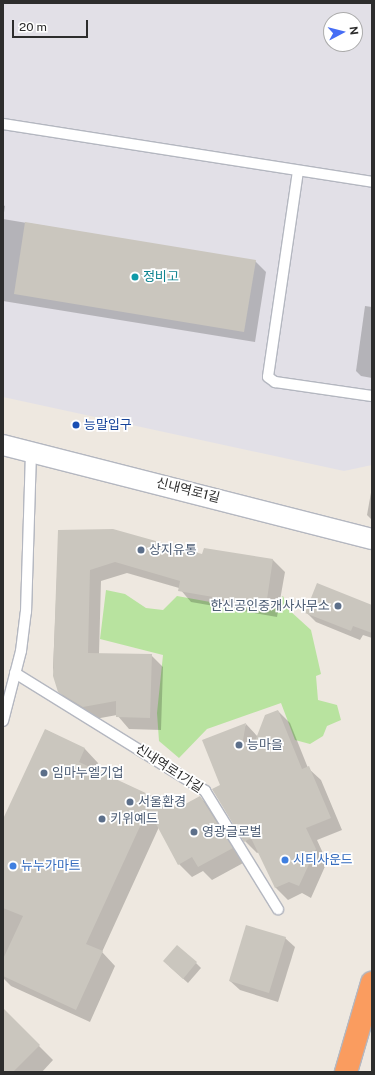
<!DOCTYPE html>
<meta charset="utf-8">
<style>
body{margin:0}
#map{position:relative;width:375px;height:1075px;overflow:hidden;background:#eee8e0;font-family:"Public Sans","Noto Sans KR",sans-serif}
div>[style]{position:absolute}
.industrial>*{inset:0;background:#e2e0e7}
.green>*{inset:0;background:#b8e39f}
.shadow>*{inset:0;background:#0003}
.building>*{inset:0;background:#cac6be}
.roads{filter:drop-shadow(1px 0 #b4b7c0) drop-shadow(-1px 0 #b4b7c0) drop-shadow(0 1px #b4b7c0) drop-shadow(0 -1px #b4b7c0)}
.lane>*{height:10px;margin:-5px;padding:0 5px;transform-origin:5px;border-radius:5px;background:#fff}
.street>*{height:20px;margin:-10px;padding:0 10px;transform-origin:10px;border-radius:10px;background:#fff}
.highway>*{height:22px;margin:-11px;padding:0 11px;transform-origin:11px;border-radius:11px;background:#fa9c5f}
.dots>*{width:11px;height:11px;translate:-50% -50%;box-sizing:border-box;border:2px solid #fff;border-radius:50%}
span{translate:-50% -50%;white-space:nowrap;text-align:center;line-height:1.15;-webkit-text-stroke:3.5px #fff;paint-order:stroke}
.culture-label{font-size:13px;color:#0d838f}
.left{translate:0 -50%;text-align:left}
.transit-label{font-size:13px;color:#164399}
.street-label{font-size:13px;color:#2d2d2d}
.service-label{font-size:13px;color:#4e5e75}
.right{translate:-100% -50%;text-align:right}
.shop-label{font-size:13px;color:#366cbe}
.frame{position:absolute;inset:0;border:4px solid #2d2d2d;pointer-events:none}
.north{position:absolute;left:323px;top:12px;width:40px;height:40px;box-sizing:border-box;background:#fff;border:1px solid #ababab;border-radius:50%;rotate:83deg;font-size:11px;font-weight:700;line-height:16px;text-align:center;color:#2d2d2d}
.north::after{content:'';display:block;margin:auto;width:14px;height:18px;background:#466df5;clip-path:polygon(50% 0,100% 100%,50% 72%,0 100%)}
.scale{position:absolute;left:12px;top:20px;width:76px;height:18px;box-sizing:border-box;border:2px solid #2d2d2d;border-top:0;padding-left:5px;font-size:12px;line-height:14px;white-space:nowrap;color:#2d2d2d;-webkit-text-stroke:3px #fff;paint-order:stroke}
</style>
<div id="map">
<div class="industrial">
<i style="clip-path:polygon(evenodd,3px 3px,372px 3px,372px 465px,344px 471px,3px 397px,3px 3px,331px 20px,355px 20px,355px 44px,331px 44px,331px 20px)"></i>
</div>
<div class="green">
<i style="clip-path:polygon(106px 590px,125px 594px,146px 608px,163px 610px,177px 596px,266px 612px,283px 596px,289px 610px,311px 630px,321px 674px,316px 676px,318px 700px,337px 705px,341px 720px,327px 726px,323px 736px,310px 744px,295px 740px,281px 703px,207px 729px,179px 758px,159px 741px,157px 713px,163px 655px,100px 639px)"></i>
</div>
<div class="shadow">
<i style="clip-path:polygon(3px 205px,5px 206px,3px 219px)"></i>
<i style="clip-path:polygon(3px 219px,255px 261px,266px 272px,255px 342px,3px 301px)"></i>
<i style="clip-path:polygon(365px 306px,372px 307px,372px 378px,361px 376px,356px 371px)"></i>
<i style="clip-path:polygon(372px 487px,372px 520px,367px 515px)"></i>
<i style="clip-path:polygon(59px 531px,203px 556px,204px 549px,273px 560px,285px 572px,277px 617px,191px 602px,179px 588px,127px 573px,101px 581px,99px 654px,151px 655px,163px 667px,161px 730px,129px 729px,117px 715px,95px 719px,71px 704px,59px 692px,53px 668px)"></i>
<i style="clip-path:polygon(372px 606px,372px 638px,363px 635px,360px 640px,316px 622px,307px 613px)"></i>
<i style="clip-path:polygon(278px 711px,290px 723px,308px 768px,321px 780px,342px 830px,317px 840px,327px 862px,311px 898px,302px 893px,288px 900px,276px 888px,259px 852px,257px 853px,245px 841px,221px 785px,246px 724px,258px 737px)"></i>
<i style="clip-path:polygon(46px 730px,85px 749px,98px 763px,95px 770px,178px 809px,200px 797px,213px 810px,245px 862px,212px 880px,203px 871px,192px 877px,179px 864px,159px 827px,102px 952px,115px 966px,90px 1022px,11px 986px,3px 978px,3px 825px)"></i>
<i style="clip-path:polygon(285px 938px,295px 947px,278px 1002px,240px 990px,230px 981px)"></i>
<i style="clip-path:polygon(196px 963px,201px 968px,188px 983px,169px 966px)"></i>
<i style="clip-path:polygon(3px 1010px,53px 1060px,42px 1072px,3px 1072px)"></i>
</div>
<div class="building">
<i style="clip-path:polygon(25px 222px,256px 260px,244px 332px,14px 294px)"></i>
<i style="clip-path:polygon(113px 529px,202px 554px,204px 548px,273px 559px,266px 606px,178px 591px,180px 581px,115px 562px,90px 570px,88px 653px,152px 654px,150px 718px,116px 717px,116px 701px,83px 707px,58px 692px,53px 676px,58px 530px)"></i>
<i style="clip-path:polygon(317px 583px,372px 605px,372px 633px,353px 626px,351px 631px,305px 613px)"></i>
<i style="clip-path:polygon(278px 710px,302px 769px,309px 766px,331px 818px,306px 828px,316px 849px,299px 886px,289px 882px,275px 888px,251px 838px,244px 842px,212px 789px,220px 785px,202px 740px,246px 723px,242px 746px,252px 749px,265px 715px)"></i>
<i style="clip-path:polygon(45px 729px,85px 748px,79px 762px,178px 808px,200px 796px,233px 848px,198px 867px,192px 857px,178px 865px,148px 809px,86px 944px,103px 951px,76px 1010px,3px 976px,3px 959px,23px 916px,3px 908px,3px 819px)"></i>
<i style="clip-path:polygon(246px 925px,286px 937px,269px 993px,229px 981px)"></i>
<i style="clip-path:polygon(177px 945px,197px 962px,183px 979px,163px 961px)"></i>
<i style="clip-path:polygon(3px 1008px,40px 1045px,13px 1072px,3px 1072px)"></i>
</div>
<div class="roads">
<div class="lane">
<i style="left:3px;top:124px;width:374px;rotate:8.9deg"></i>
<i style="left:298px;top:171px;width:208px;rotate:98.3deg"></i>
<i style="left:268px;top:377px;width:9px;rotate:36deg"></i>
<i style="left:275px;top:382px;width:98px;rotate:8.2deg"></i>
<i style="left:15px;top:673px;width:224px;rotate:31.8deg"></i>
<i style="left:205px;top:791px;width:139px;rotate:58.3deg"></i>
<i style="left:3px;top:721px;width:72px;rotate:-75.6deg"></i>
<i style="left:21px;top:651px;width:39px;rotate:-83deg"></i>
<i style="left:26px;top:612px;width:160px;rotate:-88.2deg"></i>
</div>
<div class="street">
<i style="left:3px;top:445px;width:381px;rotate:14.3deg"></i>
</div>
<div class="highway">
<i style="left:346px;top:1072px;width:93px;rotate:-73.7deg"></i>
</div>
</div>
<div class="dots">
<i style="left:135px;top:277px;background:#0f9aa8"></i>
<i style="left:76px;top:425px;background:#1a4fb4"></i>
<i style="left:141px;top:550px;background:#5c6f8a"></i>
<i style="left:338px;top:606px;background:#5c6f8a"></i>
<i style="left:239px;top:745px;background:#5c6f8a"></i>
<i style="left:44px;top:773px;background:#5c6f8a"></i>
<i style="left:130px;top:802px;background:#5c6f8a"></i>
<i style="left:102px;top:819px;background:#5c6f8a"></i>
<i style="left:194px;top:832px;background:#5c6f8a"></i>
<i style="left:285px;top:860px;background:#3f7fe0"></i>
<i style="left:13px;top:866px;background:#3f7fe0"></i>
</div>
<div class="culture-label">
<span class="left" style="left:143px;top:277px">정비고</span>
</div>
<div class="transit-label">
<span class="left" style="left:84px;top:425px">능말입구</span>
</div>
<div class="street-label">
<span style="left:188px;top:491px;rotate:14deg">신내역로1길</span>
<span style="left:169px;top:769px;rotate:33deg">신내역로1가길</span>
</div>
<div class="service-label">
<span class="left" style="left:149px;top:550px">상지유통</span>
<span class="right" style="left:330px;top:606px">한신공인중개사사무소</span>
<span class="left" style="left:247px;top:745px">능마을</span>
<span class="left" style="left:52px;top:773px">임마누엘기업</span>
<span class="left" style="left:138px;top:802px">서울환경</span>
<span class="left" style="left:110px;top:819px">키위예드</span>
<span class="left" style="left:202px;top:832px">영광글로벌</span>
</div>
<div class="shop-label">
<span class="left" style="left:293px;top:860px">시티사운드</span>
<span class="left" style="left:21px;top:866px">뉴누가마트</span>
</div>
<div class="frame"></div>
<div class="north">N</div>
<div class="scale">20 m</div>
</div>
